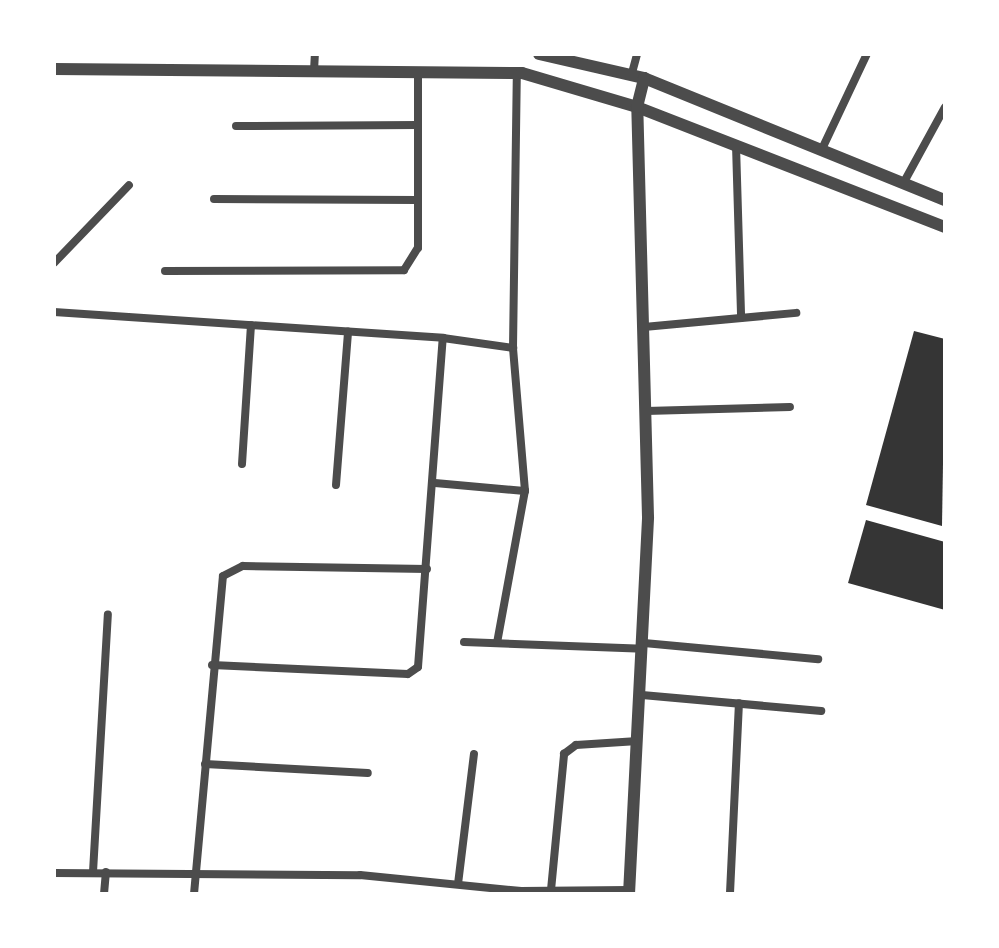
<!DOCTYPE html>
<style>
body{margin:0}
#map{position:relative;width:999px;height:948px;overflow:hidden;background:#fff;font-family:Manrope,sans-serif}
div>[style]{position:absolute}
.building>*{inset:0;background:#353535}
.minor>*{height:8px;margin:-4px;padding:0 4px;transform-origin:4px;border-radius:4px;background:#4c4c4c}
.tertiary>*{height:12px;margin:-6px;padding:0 6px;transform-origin:6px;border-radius:6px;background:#4c4c4c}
span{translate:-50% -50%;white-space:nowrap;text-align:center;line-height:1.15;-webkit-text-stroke:6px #fff;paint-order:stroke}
.frame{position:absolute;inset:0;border:56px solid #fff;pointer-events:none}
</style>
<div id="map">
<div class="building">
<i style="clip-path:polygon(914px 331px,945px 339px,942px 526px,866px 505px)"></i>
<i style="clip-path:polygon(866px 520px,945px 542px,945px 610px,848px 583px)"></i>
</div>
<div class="minor">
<i style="left:314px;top:71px;width:17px;rotate:-87deg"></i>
<i style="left:632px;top:73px;width:20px;rotate:-75deg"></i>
<i style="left:236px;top:126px;width:182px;rotate:-0.3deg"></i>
<i style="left:736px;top:145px;width:173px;rotate:88.3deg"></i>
<i style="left:822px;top:149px;width:105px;rotate:-64.7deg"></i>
<i style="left:904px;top:182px;width:85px;rotate:-61.3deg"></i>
<i style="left:214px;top:199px;width:204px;rotate:0.3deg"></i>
<i style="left:54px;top:263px;width:108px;rotate:-46.1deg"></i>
<i style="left:165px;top:271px;width:239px;rotate:-0.2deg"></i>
<i style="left:404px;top:270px;width:26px;rotate:-58deg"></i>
<i style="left:418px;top:248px;width:177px;rotate:-90deg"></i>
<i style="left:54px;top:312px;width:390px;rotate:3.8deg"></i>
<i style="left:644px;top:327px;width:153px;rotate:-5.3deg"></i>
<i style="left:646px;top:411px;width:144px;rotate:-1.6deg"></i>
<i style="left:242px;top:464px;width:139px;rotate:-86.3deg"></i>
<i style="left:435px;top:483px;width:90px;rotate:5.1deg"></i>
<i style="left:336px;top:485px;width:154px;rotate:-85.5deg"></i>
<i style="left:464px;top:642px;width:179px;rotate:2.2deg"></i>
<i style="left:497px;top:643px;width:155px;rotate:-79.6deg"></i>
<i style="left:525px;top:491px;width:144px;rotate:-94.8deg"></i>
<i style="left:644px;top:643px;width:175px;rotate:5.3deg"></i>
<i style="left:212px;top:665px;width:196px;rotate:2.6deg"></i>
<i style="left:408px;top:674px;width:12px;rotate:-35deg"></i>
<i style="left:418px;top:667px;width:330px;rotate:-85.7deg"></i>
<i style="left:443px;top:338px;width:71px;rotate:8.1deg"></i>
<i style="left:513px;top:348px;width:275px;rotate:-89.2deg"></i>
<i style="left:642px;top:695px;width:180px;rotate:5.1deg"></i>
<i style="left:205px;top:764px;width:163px;rotate:3.2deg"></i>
<i style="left:93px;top:872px;width:258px;rotate:-86.7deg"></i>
<i style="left:54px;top:873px;width:306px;rotate:0.4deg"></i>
<i style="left:360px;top:875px;width:162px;rotate:5.7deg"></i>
<i style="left:521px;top:891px;width:108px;rotate:-0.5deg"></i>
<i style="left:458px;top:884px;width:131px;rotate:-83deg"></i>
<i style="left:551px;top:890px;width:137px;rotate:-84.5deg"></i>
<i style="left:564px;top:754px;width:15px;rotate:-37deg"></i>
<i style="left:576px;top:745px;width:62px;rotate:-3.7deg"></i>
<i style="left:730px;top:893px;width:190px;rotate:-87.3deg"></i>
<i style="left:104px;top:894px;width:22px;rotate:-85deg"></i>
<i style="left:194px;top:894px;width:319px;rotate:-84.8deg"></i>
<i style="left:223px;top:576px;width:22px;rotate:-27deg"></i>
<i style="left:243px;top:566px;width:184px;rotate:0.9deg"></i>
</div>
<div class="tertiary">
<i style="left:539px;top:54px;width:108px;rotate:12.9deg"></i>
<i style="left:644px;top:78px;width:325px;rotate:22.1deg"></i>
<i style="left:54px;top:69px;width:468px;rotate:0.5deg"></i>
<i style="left:522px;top:73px;width:120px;rotate:16.5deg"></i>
<i style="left:637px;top:107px;width:331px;rotate:21.3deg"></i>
<i style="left:629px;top:894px;width:377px;rotate:-87.1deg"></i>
<i style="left:648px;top:517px;width:410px;rotate:-91.5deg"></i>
<i style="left:637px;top:107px;width:30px;rotate:-76deg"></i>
</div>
<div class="frame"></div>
</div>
